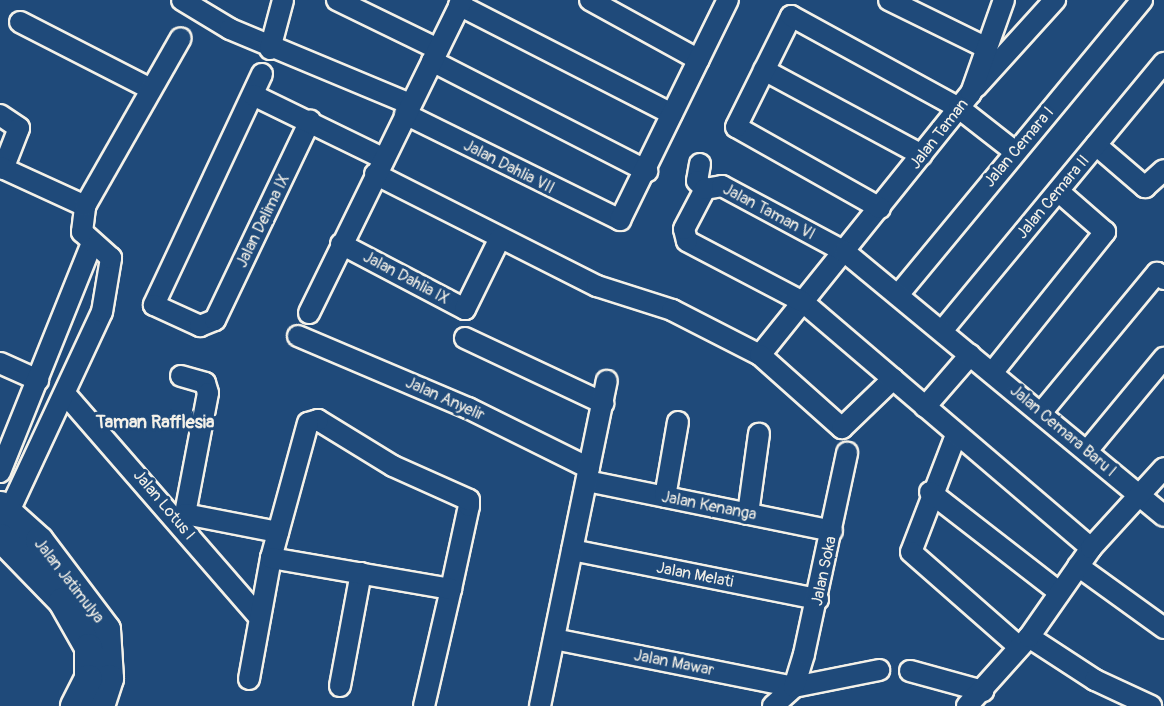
<!DOCTYPE html>
<style>
body{margin:0}
#map{position:relative;width:1164px;height:706px;overflow:hidden;background:#1f4a7a;font-family:Pangolin,sans-serif}
div>[style]{position:absolute}
.roads{filter:drop-shadow(2px 0 #f4f1e8) drop-shadow(-2px 0 #f4f1e8) drop-shadow(0 2px #f4f1e8) drop-shadow(0 -2px #f4f1e8)}
.minor>*{height:20px;margin:-10px;padding:0 10px;transform-origin:10px;border-radius:10px;background:#1f4a7a}
.secondary>*{height:27px;margin:-13.5px;padding:0 13.5px;transform-origin:13.5px;border-radius:13.5px;background:#1f4a7a}
span{translate:-50% -50%;white-space:nowrap;text-align:center;line-height:1.15;-webkit-text-stroke:6px #1f4a7a;paint-order:stroke}
.street-label{font-size:16px;color:#f4f1e8}
.neighbourhood-label{font-size:18px;color:#f4f1e8;font-weight:700}
</style>
<div id="map">
<div class="roads">
<div class="minor">
<i style="left:182px;top:0;width:56px;rotate:31.1deg"></i>
<i style="left:230px;top:29px;width:195px;rotate:22.6deg"></i>
<i style="left:337px;top:0;width:112px;rotate:25.9deg"></i>
<i style="left:590px;top:0;width:124px;rotate:28.8deg"></i>
<i style="left:889px;top:0;width:109px;rotate:26.1deg"></i>
<i style="left:459px;top:5px;width:239px;rotate:27.1deg"></i>
<i style="left:20px;top:22px;width:145px;rotate:27.1deg"></i>
<i style="left:270px;top:49px;width:51px;rotate:-75.1deg"></i>
<i style="left:432px;top:61px;width:242px;rotate:27.1deg"></i>
<i style="left:764px;top:70px;width:179px;rotate:28.3deg"></i>
<i style="left:262px;top:74px;width:255px;rotate:115.1deg"></i>
<i style="left:154px;top:305px;width:51px;rotate:24.5deg"></i>
<i style="left:200px;top:326px;width:16px;rotate:-22deg"></i>
<i style="left:215px;top:320px;width:221px;rotate:-64.5deg"></i>
<i style="left:976px;top:87px;width:118px;rotate:-47.8deg"></i>
<i style="left:253px;top:95px;width:144px;rotate:25.9deg"></i>
<i style="left:405px;top:114px;width:240px;rotate:26.2deg"></i>
<i style="left:620px;top:220px;width:245px;rotate:-63.9deg"></i>
<i style="left:0;top:115px;width:23px;rotate:34deg"></i>
<i style="left:19px;top:128px;width:44px;rotate:111.3deg"></i>
<i style="left:1096px;top:145px;width:65px;rotate:40.6deg"></i>
<i style="left:1145px;top:187px;width:25px;rotate:-42deg"></i>
<i style="left:700px;top:164px;width:17px;rotate:100deg"></i>
<i style="left:697px;top:181px;width:11px;rotate:45deg"></i>
<i style="left:0;top:167px;width:94px;rotate:24.6deg"></i>
<i style="left:375px;top:174px;width:249px;rotate:26.8deg"></i>
<i style="left:597px;top:286px;width:79px;rotate:17.7deg"></i>
<i style="left:672px;top:310px;width:99px;rotate:27.1deg"></i>
<i style="left:760px;top:355px;width:336px;rotate:-51.2deg"></i>
<i style="left:971px;top:93px;width:99px;rotate:-70.5deg"></i>
<i style="left:880px;top:208px;width:165px;rotate:-150.6deg"></i>
<i style="left:736px;top:127px;width:124px;rotate:-63.6deg"></i>
<i style="left:791px;top:16px;width:192px;rotate:28.7deg"></i>
<i style="left:959px;top:108px;width:70px;rotate:38deg"></i>
<i style="left:341px;top:244px;width:140px;rotate:27.7deg"></i>
<i style="left:465px;top:309px;width:79px;rotate:-63.8deg"></i>
<i style="left:898px;top:295px;width:383px;rotate:-50.4deg"></i>
<i style="left:309px;top:313px;width:348px;rotate:-63.9deg"></i>
<i style="left:942px;top:331px;width:348px;rotate:-50.4deg"></i>
<i style="left:298px;top:336px;width:185px;rotate:23deg"></i>
<i style="left:468px;top:408px;width:135px;rotate:26.4deg"></i>
<i style="left:465px;top:338px;width:153px;rotate:25.2deg"></i>
<i style="left:760px;top:355px;width:110px;rotate:41.7deg"></i>
<i style="left:842px;top:428px;width:71px;rotate:-43.9deg"></i>
<i style="left:0;top:363px;width:42px;rotate:24.1deg"></i>
<i style="left:992px;top:373px;width:181px;rotate:-51.3deg"></i>
<i style="left:1105px;top:232px;width:62px;rotate:-138.9deg"></i>
<i style="left:181px;top:376px;width:25px;rotate:16deg"></i>
<i style="left:205px;top:383px;width:10px;rotate:73deg"></i>
<i style="left:208px;top:393px;width:123px;rotate:100.8deg"></i>
<i style="left:67px;top:396px;width:291px;rotate:49deg"></i>
<i style="left:925px;top:407px;width:69px;rotate:-49.1deg"></i>
<i style="left:1041px;top:413px;width:182px;rotate:-50.4deg"></i>
<i style="left:1157px;top:273px;width:9px;rotate:41deg"></i>
<i style="left:956px;top:435px;width:125px;rotate:111deg"></i>
<i style="left:911px;top:552px;width:144px;rotate:41.3deg"></i>
<i style="left:1087px;top:451px;width:121px;rotate:-50.4deg"></i>
<i style="left:0;top:472px;width:247px;rotate:-68.1deg"></i>
<i style="left:587px;top:481px;width:250px;rotate:11.5deg"></i>
<i style="left:930px;top:492px;width:163px;rotate:37.8deg"></i>
<i style="left:665px;top:497px;width:76px;rotate:-80.2deg"></i>
<i style="left:748px;top:514px;width:81px;rotate:-82.2deg"></i>
<i style="left:177px;top:520px;width:10px;rotate:-37deg"></i>
<i style="left:185px;top:514px;width:95px;rotate:11deg"></i>
<i style="left:3px;top:524px;width:234px;rotate:-65deg"></i>
<i style="left:102px;top:312px;width:55px;rotate:-80.5deg"></i>
<i style="left:111px;top:258px;width:39px;rotate:-138deg"></i>
<i style="left:82px;top:232px;width:26px;rotate:-83deg"></i>
<i style="left:85px;top:206px;width:193px;rotate:-60.3deg"></i>
<i style="left:1091px;top:548px;width:379px;rotate:-139.5deg"></i>
<i style="left:803px;top:302px;width:131px;rotate:-152.3deg"></i>
<i style="left:687px;top:241px;width:12px;rotate:-104deg"></i>
<i style="left:684px;top:229px;width:45px;rotate:-62.3deg"></i>
<i style="left:705px;top:189px;width:17px;rotate:-10deg"></i>
<i style="left:722px;top:186px;width:140px;rotate:28.2deg"></i>
<i style="left:845px;top:252px;width:414px;rotate:39.6deg"></i>
<i style="left:572px;top:550px;width:251px;rotate:11.3deg"></i>
<i style="left:1078px;top:566px;width:106px;rotate:35.8deg"></i>
<i style="left:1029px;top:637px;width:79px;rotate:33.1deg"></i>
<i style="left:1095px;top:680px;width:62px;rotate:24.9deg"></i>
<i style="left:554px;top:639px;width:245px;rotate:11.3deg"></i>
<i style="left:794px;top:687px;width:87px;rotate:-11.3deg"></i>
<i style="left:910px;top:671px;width:76px;rotate:15.3deg"></i>
<i style="left:249px;top:679px;width:123px;rotate:-79.7deg"></i>
<i style="left:340px;top:686px;width:115px;rotate:-79.5deg"></i>
<i style="left:424px;top:706px;width:120px;rotate:-77deg"></i>
<i style="left:451px;top:589px;width:85px;rotate:-77.8deg"></i>
<i style="left:469px;top:506px;width:6px;rotate:-90deg"></i>
<i style="left:469px;top:500px;width:83px;rotate:-155.9deg"></i>
<i style="left:393px;top:466px;width:88px;rotate:-148.5deg"></i>
<i style="left:318px;top:420px;width:10px;rotate:163deg"></i>
<i style="left:308px;top:423px;width:140px;rotate:105.3deg"></i>
<i style="left:271px;top:558px;width:183px;rotate:9.8deg"></i>
<i style="left:540px;top:706px;width:332px;rotate:-78.4deg"></i>
<i style="left:773px;top:706px;width:28px;rotate:-42deg"></i>
<i style="left:794px;top:687px;width:34px;rotate:-73deg"></i>
<i style="left:804px;top:654px;width:206px;rotate:-77.9deg"></i>
<i style="left:967px;top:706px;width:93px;rotate:-48.1deg"></i>
<i style="left:1029px;top:637px;width:108px;rotate:-55.1deg"></i>
<i style="left:1091px;top:548px;width:108px;rotate:-47.6deg"></i>
</div>
<div class="secondary">
<i style="left:0;top:505px;width:52px;rotate:41.9deg"></i>
<i style="left:39px;top:540px;width:111px;rotate:53deg"></i>
<i style="left:106px;top:629px;width:49px;rotate:86.5deg"></i>
<i style="left:109px;top:678px;width:29px;rotate:108deg"></i>
<i style="left:0;top:537px;width:89px;rotate:45.9deg"></i>
<i style="left:62px;top:601px;width:53px;rotate:60.5deg"></i>
<i style="left:88px;top:647px;width:31px;rotate:90deg"></i>
<i style="left:88px;top:678px;width:31px;rotate:117deg"></i>
</div>
</div>
<div class="street-label">
<span style="left:939px;top:134px;rotate:-52deg">Jalan Taman</span>
<span style="left:1019px;top:147px;rotate:-50deg">Jalan Cemara I</span>
<span style="left:509px;top:167px;rotate:27deg">Jalan Dahlia VII</span>
<span style="left:1053px;top:197px;rotate:-50deg">Jalan Cemara II</span>
<span style="left:769px;top:212px;rotate:28deg">Jalan Taman VI</span>
<span style="left:263px;top:221px;rotate:-64deg">Jalan Delima IX</span>
<span style="left:406px;top:278px;rotate:28deg">Jalan Dahlia IX</span>
<span style="left:445px;top:399px;rotate:24deg">Jalan Anyelir</span>
<span style="left:1063px;top:431px;rotate:40deg">Jalan Cemara Baru I</span>
<span style="left:164px;top:505px;rotate:50deg">Jalan Lotus I</span>
<span style="left:709px;top:506px;rotate:11deg">Jalan Kenanga</span>
<span style="left:824px;top:571px;rotate:-78deg">Jalan Soka</span>
<span style="left:695px;top:575px;rotate:11deg">Jalan Melati</span>
<span style="left:69px;top:581px;rotate:52deg">Jalan Jatimulya</span>
<span style="left:674px;top:663px;rotate:11deg">Jalan Mawar</span>
</div>
<div class="neighbourhood-label">
<span style="left:155px;top:423px">Taman Rafflesia</span>
</div>
</div>
